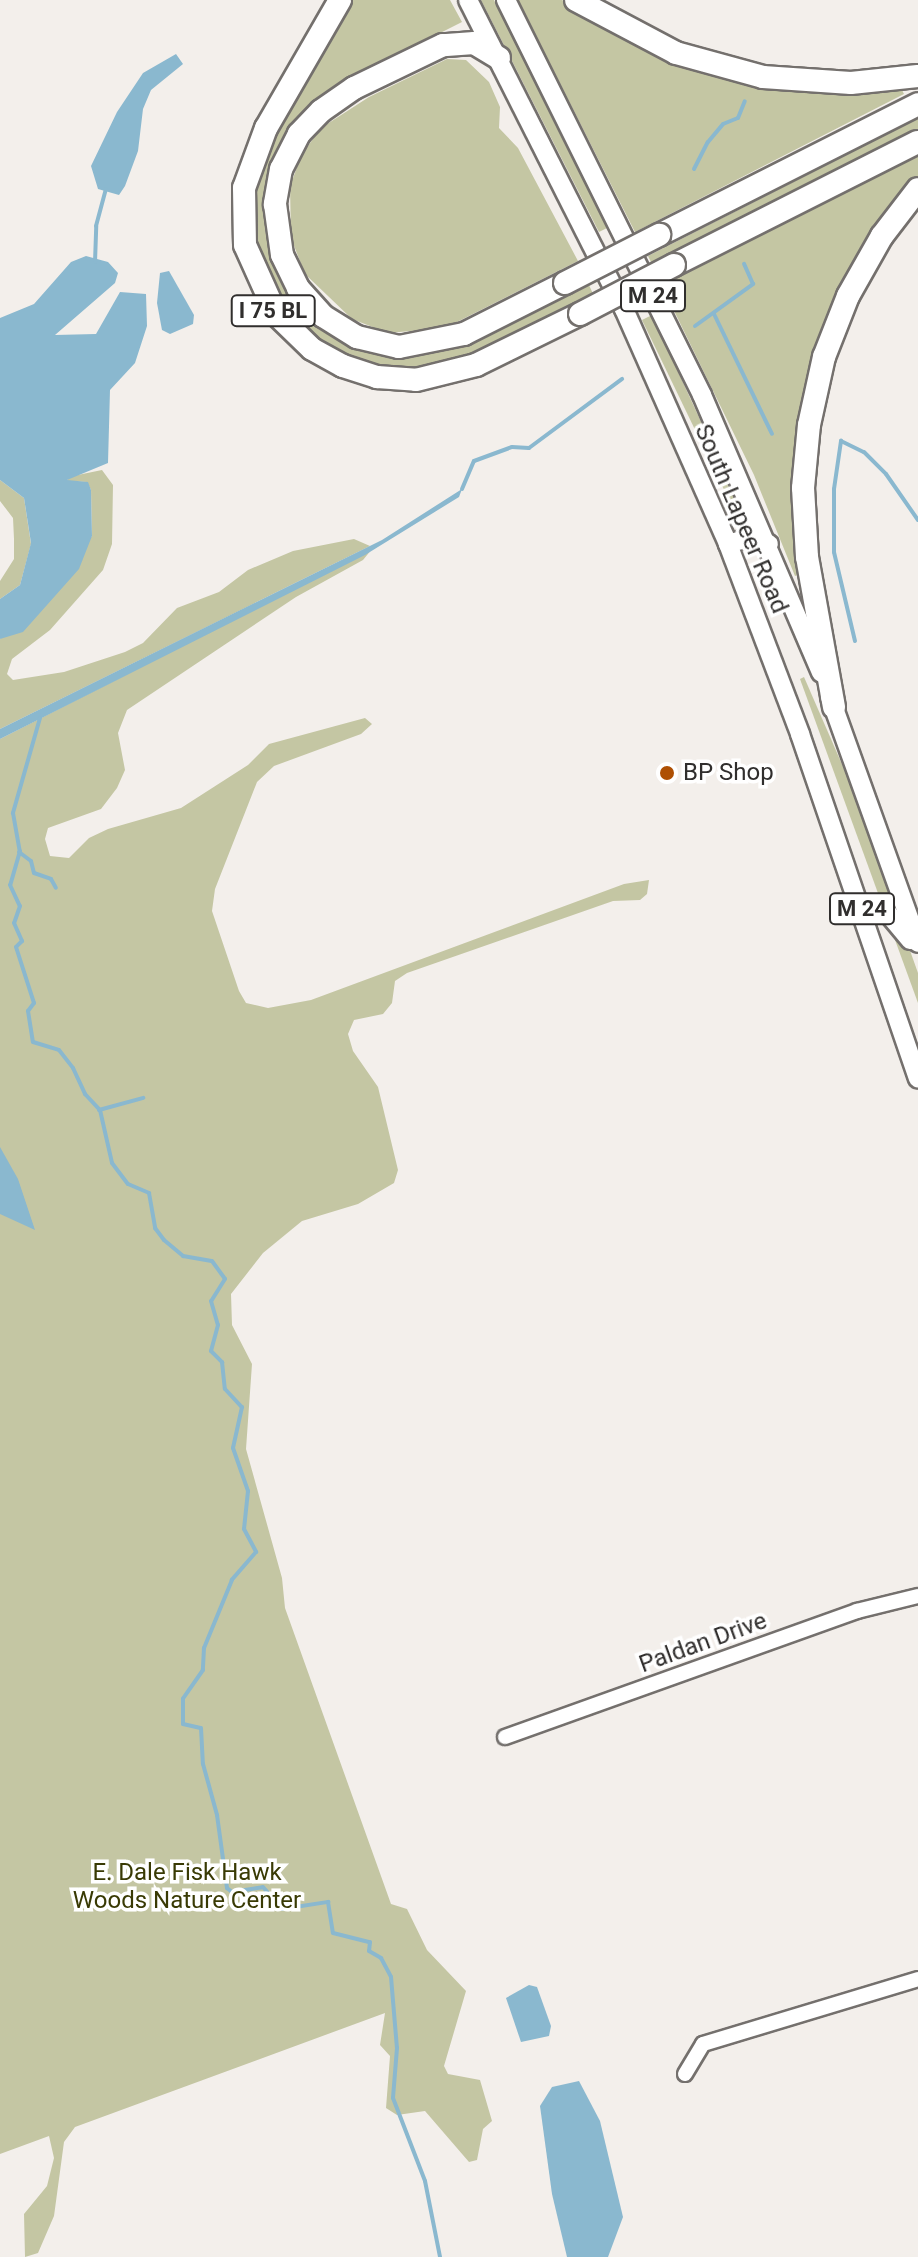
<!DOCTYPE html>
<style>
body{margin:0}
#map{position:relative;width:918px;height:2257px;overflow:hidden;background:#f3efeb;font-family:Roboto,sans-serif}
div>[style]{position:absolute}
.green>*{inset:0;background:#c4c6a3}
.water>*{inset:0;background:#8ab8cf}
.stream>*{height:4px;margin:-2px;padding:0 2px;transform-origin:2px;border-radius:2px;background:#8ab8cf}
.roads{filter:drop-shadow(2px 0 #74706d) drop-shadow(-2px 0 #74706d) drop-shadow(0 2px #74706d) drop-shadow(0 -2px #74706d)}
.minor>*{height:14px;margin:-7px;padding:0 7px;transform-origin:7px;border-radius:7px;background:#fff}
.major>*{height:18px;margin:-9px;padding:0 9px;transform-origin:9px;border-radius:9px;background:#fff}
.highway>*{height:22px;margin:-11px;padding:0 11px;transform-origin:11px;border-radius:11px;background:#fff}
.bridges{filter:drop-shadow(2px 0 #74706d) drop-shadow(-2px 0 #74706d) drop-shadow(0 2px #74706d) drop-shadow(0 -2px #74706d)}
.highway-bridge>*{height:22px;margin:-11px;padding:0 11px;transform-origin:11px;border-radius:11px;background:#fff}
.dots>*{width:22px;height:22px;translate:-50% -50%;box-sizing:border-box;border:4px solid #fff;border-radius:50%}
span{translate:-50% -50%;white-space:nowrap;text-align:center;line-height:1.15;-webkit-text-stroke:7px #fff;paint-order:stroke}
.shield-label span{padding:2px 6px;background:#fff;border:2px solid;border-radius:6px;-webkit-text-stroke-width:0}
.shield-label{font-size:22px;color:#302e2d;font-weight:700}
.street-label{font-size:24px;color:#302e2d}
.poi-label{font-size:24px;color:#302e2d}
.left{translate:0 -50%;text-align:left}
.park-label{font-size:24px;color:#393a04}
</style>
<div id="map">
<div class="green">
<i style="clip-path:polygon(347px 0,450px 0,462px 22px,341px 83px,308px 107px,285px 135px,268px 178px,265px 230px,274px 264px,296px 303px,340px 340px,373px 353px,411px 358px,468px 345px,589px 285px,594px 296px,480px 355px,440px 369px,380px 369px,324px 347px,281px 308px,255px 256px,249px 197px,275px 125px)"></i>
<i style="clip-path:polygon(481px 0,494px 0,607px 228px,599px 232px)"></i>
<i style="clip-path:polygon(518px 0,562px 0,658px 55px,901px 88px,904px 94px,635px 232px)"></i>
<i style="clip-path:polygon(447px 59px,466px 60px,489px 82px,500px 107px,499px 128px,518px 148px,578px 261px,445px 328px,388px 333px,352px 319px,305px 274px,291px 238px,290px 186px,302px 154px,321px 128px,369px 97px)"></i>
<i style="clip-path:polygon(918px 118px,918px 132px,653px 266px,648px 256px)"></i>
<i style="clip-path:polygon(918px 152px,918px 177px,829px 319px,801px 574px,795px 576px,754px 475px,661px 284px)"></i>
<i style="clip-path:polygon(652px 315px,748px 524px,742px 527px,642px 320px)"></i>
<i style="clip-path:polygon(102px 470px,113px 485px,112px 544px,103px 570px,50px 630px,12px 659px,7px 674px,13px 680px,64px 672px,125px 652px,143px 643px,177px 608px,219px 592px,248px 570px,293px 551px,354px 539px,370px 546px,0 729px,0 639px,92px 536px,91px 490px,87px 482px,67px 481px,68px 477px)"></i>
<i style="clip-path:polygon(0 480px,24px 498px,31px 544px,20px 585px,0 599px,0 581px,14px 559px,14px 539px,13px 518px,0 501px)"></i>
<i style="clip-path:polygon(372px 549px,363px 560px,296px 597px,127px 710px,118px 733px,125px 770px,117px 788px,101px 809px,48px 828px,45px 839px,50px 856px,69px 858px,89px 838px,108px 829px,181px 808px,248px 765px,269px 744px,365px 718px,372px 724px,361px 734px,274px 766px,257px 782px,215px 889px,212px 911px,239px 991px,246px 1003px,268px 1008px,311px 1000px,624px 884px,649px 880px,647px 894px,640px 900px,613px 901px,407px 973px,395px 981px,392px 1003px,383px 1014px,354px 1020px,348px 1034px,353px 1051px,378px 1087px,398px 1170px,394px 1183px,358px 1204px,302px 1221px,263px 1253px,231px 1294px,232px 1325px,252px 1364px,246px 1449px,282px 1578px,285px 1608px,391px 1904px,407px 1909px,427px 1950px,466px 1991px,444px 2066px,448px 2074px,480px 2080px,492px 2121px,483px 2129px,477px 2160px,469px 2162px,425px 2111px,397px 2115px,386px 2108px,390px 2056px,380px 2045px,385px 2013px,75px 2127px,64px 2142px,54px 2216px,38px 2253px,25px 2257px,24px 2214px,47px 2186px,54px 2158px,49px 2136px,0 2154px,0 739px)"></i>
<i style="clip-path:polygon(804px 677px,851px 785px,918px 973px,918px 1003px,800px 679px)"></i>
</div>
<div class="water">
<i style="clip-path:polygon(176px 54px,183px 64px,151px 90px,143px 109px,138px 151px,125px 186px,119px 195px,98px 189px,91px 166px,117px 112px,143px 73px)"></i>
<i style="clip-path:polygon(86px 256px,108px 262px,118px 273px,115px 283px,55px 335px,96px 334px,120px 292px,146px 294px,147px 326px,135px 363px,110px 390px,108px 463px,67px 480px,88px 482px,91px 490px,92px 536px,79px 569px,23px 632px,0 639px,0 599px,20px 585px,31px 543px,24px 498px,0 480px,0 318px,34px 304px,71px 262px)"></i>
<i style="clip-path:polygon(169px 271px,194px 315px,193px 324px,170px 334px,162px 330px,157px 303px,160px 273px)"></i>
<i style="clip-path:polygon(462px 489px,459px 497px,365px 555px,0 739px,0 729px,382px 540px)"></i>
<i style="clip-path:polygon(0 1147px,18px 1179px,35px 1230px,0 1214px)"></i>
<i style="clip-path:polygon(529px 1985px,537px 1987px,551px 2026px,549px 2036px,521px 2042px,506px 1998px)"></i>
<i style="clip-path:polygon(579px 2081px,600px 2121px,623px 2217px,608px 2257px,567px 2257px,552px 2194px,540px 2106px,552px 2087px)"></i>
</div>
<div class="stream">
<i style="left:694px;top:169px;width:30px;rotate:-63deg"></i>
<i style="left:708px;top:142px;width:23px;rotate:-50deg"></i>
<i style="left:723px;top:124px;width:16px;rotate:-22deg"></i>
<i style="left:738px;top:118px;width:18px;rotate:-68deg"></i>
<i style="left:95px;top:262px;width:36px;rotate:-88deg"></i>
<i style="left:96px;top:226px;width:38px;rotate:-75deg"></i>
<i style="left:714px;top:314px;width:133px;rotate:64.2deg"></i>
<i style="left:695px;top:326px;width:72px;rotate:-35.9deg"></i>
<i style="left:753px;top:284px;width:22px;rotate:-114deg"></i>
<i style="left:462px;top:489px;width:30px;rotate:-67deg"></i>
<i style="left:474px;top:461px;width:40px;rotate:-20.2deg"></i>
<i style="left:512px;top:447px;width:17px;rotate:3deg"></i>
<i style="left:529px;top:448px;width:116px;rotate:-36.6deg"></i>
<i style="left:855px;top:641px;width:91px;rotate:-103.3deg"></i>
<i style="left:834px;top:552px;width:63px;rotate:-90deg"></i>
<i style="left:834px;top:489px;width:49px;rotate:-81.7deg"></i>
<i style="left:841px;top:441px;width:25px;rotate:26deg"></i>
<i style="left:864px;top:452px;width:31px;rotate:45deg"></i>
<i style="left:886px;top:474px;width:56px;rotate:55.2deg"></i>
<i style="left:40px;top:718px;width:99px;rotate:105.9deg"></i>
<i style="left:13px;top:813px;width:39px;rotate:80deg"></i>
<i style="left:20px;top:851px;width:35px;rotate:106deg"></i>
<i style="left:10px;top:885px;width:23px;rotate:65deg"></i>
<i style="left:20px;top:906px;width:18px;rotate:109deg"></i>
<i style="left:14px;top:923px;width:20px;rotate:66deg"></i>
<i style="left:22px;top:941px;width:8px;rotate:135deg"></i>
<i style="left:16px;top:947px;width:59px;rotate:72.2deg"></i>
<i style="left:34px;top:1003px;width:10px;rotate:127deg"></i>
<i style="left:28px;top:1011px;width:31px;rotate:81deg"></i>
<i style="left:33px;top:1042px;width:27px;rotate:17deg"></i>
<i style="left:59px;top:1050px;width:23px;rotate:52deg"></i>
<i style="left:73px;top:1068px;width:29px;rotate:65deg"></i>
<i style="left:85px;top:1094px;width:22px;rotate:47deg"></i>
<i style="left:100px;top:1110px;width:54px;rotate:77.2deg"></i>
<i style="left:112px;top:1163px;width:26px;rotate:53deg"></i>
<i style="left:128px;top:1184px;width:23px;rotate:23deg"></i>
<i style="left:149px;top:1193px;width:36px;rotate:80deg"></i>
<i style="left:155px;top:1228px;width:15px;rotate:53deg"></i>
<i style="left:164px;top:1240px;width:25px;rotate:40deg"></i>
<i style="left:183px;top:1256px;width:29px;rotate:10deg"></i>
<i style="left:212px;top:1261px;width:22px;rotate:54deg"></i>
<i style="left:225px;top:1279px;width:26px;rotate:122deg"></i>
<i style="left:211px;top:1301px;width:25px;rotate:74deg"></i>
<i style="left:218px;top:1325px;width:27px;rotate:105deg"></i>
<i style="left:211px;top:1351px;width:16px;rotate:45deg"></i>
<i style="left:222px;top:1362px;width:27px;rotate:84deg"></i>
<i style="left:225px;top:1389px;width:25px;rotate:47deg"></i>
<i style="left:242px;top:1407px;width:42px;rotate:102.4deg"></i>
<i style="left:233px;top:1448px;width:46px;rotate:70.8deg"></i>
<i style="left:248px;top:1491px;width:38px;rotate:96deg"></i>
<i style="left:244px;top:1529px;width:26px;rotate:62deg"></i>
<i style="left:256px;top:1552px;width:37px;rotate:131deg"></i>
<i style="left:232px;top:1580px;width:74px;rotate:112.4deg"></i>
<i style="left:204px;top:1648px;width:22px;rotate:93deg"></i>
<i style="left:203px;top:1670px;width:35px;rotate:125deg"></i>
<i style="left:183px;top:1699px;width:25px;rotate:90deg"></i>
<i style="left:183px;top:1724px;width:18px;rotate:13deg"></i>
<i style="left:201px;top:1728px;width:36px;rotate:87deg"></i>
<i style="left:203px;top:1764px;width:53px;rotate:74.6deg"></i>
<i style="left:217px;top:1815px;width:74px;rotate:82.2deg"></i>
<i style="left:227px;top:1888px;width:6px;rotate:39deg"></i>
<i style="left:232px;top:1892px;width:31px;rotate:-9deg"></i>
<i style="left:263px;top:1887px;width:29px;rotate:49deg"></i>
<i style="left:282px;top:1909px;width:47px;rotate:-8.7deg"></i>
<i style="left:328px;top:1902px;width:31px;rotate:81deg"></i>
<i style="left:333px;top:1933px;width:38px;rotate:14deg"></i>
<i style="left:370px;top:1942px;width:9px;rotate:96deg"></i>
<i style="left:369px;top:1951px;width:14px;rotate:30deg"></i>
<i style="left:381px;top:1958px;width:21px;rotate:62deg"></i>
<i style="left:391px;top:1977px;width:71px;rotate:85.2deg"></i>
<i style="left:397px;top:2048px;width:50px;rotate:94.6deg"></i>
<i style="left:393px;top:2098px;width:89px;rotate:68.9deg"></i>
<i style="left:425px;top:2181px;width:77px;rotate:78.8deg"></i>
<i style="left:19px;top:852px;width:15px;rotate:37deg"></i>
<i style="left:31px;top:861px;width:12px;rotate:76deg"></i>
<i style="left:34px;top:873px;width:18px;rotate:19deg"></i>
<i style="left:51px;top:879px;width:10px;rotate:61deg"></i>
<i style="left:99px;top:1110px;width:46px;rotate:-15.3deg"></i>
</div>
<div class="roads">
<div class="minor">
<i style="left:505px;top:1737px;width:374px;rotate:-19.7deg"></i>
<i style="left:857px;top:1611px;width:63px;rotate:-13.8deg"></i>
<i style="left:685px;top:2074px;width:35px;rotate:-59deg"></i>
<i style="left:703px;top:2044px;width:225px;rotate:-16.8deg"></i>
</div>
<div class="major">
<i style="left:468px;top:0;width:346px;rotate:63.2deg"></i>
<i style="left:624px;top:309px;width:257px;rotate:66.1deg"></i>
<i style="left:728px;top:544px;width:203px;rotate:69.2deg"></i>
<i style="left:800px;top:734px;width:364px;rotate:71.1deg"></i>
<i style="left:506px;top:0;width:441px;rotate:63.6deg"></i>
<i style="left:702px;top:395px;width:302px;rotate:66.8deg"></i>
<i style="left:728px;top:544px;width:28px;rotate:-17deg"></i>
<i style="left:755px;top:536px;width:16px;rotate:30deg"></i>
<i style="left:830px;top:697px;width:261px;rotate:70.3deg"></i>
<i style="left:864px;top:915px;width:22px;rotate:-10deg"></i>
<i style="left:886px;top:911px;width:38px;rotate:50deg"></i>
</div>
<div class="highway">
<i style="left:340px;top:0;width:148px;rotate:120deg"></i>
<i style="left:266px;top:128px;width:64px;rotate:110.1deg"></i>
<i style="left:244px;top:188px;width:57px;rotate:89deg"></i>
<i style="left:245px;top:245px;width:76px;rotate:65.8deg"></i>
<i style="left:276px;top:314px;width:50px;rotate:44.2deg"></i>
<i style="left:312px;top:349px;width:35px;rotate:29deg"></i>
<i style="left:343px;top:366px;width:36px;rotate:18deg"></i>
<i style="left:377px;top:377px;width:39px;rotate:4deg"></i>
<i style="left:416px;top:380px;width:62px;rotate:-14deg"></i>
<i style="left:476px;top:365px;width:116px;rotate:-26.1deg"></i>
<i style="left:576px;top:0;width:113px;rotate:27.9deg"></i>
<i style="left:676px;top:53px;width:90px;rotate:15.4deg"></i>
<i style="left:763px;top:77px;width:88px;rotate:3.9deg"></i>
<i style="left:851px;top:83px;width:67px;rotate:-6deg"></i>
<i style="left:499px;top:58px;width:29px;rotate:-149deg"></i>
<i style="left:474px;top:43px;width:31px;rotate:176deg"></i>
<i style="left:443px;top:45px;width:99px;rotate:154.2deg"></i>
<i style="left:354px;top:88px;width:40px;rotate:145.1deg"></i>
<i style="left:321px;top:111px;width:32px;rotate:134deg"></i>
<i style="left:299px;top:134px;width:39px;rotate:117deg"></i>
<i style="left:281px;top:169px;width:36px;rotate:100deg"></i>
<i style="left:275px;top:204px;width:51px;rotate:82.2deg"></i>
<i style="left:282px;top:255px;width:37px;rotate:64deg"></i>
<i style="left:298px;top:288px;width:38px;rotate:48deg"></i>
<i style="left:323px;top:316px;width:40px;rotate:32deg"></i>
<i style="left:357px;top:337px;width:43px;rotate:13.4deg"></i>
<i style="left:399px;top:347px;width:66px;rotate:-11.3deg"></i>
<i style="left:464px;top:334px;width:113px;rotate:-26.8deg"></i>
<i style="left:659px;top:235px;width:290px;rotate:-26.8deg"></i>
<i style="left:674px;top:265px;width:273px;rotate:-26.8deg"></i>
<i style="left:834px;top:707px;width:152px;rotate:-100.2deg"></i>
<i style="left:807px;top:557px;width:69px;rotate:-93.3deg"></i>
<i style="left:803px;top:488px;width:63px;rotate:-84.6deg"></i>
<i style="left:809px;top:425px;width:70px;rotate:-77.6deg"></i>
<i style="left:824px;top:357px;width:66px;rotate:-68.5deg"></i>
<i style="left:848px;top:296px;width:69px;rotate:-60.5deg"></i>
<i style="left:882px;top:236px;width:59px;rotate:-52.5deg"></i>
</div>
</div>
<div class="bridges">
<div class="highway-bridge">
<i style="left:565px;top:283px;width:106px;rotate:-27.1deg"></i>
<i style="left:580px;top:314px;width:106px;rotate:-27.5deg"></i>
</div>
</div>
<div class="dots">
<i style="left:667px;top:773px;background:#ae4f02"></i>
</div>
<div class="shield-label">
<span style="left:653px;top:296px">M 24</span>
<span style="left:273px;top:311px">I 75 BL</span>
<span style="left:862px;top:909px">M 24</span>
</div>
<div class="street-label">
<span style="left:741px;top:519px;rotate:67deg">South Lapeer Road</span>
<span style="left:703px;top:1643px;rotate:-20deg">Paldan Drive</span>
</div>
<div class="poi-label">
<span class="left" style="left:683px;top:773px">BP Shop</span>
</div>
<div class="park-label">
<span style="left:187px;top:1887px">E. Dale Fisk Hawk<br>Woods Nature Center</span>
</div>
</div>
